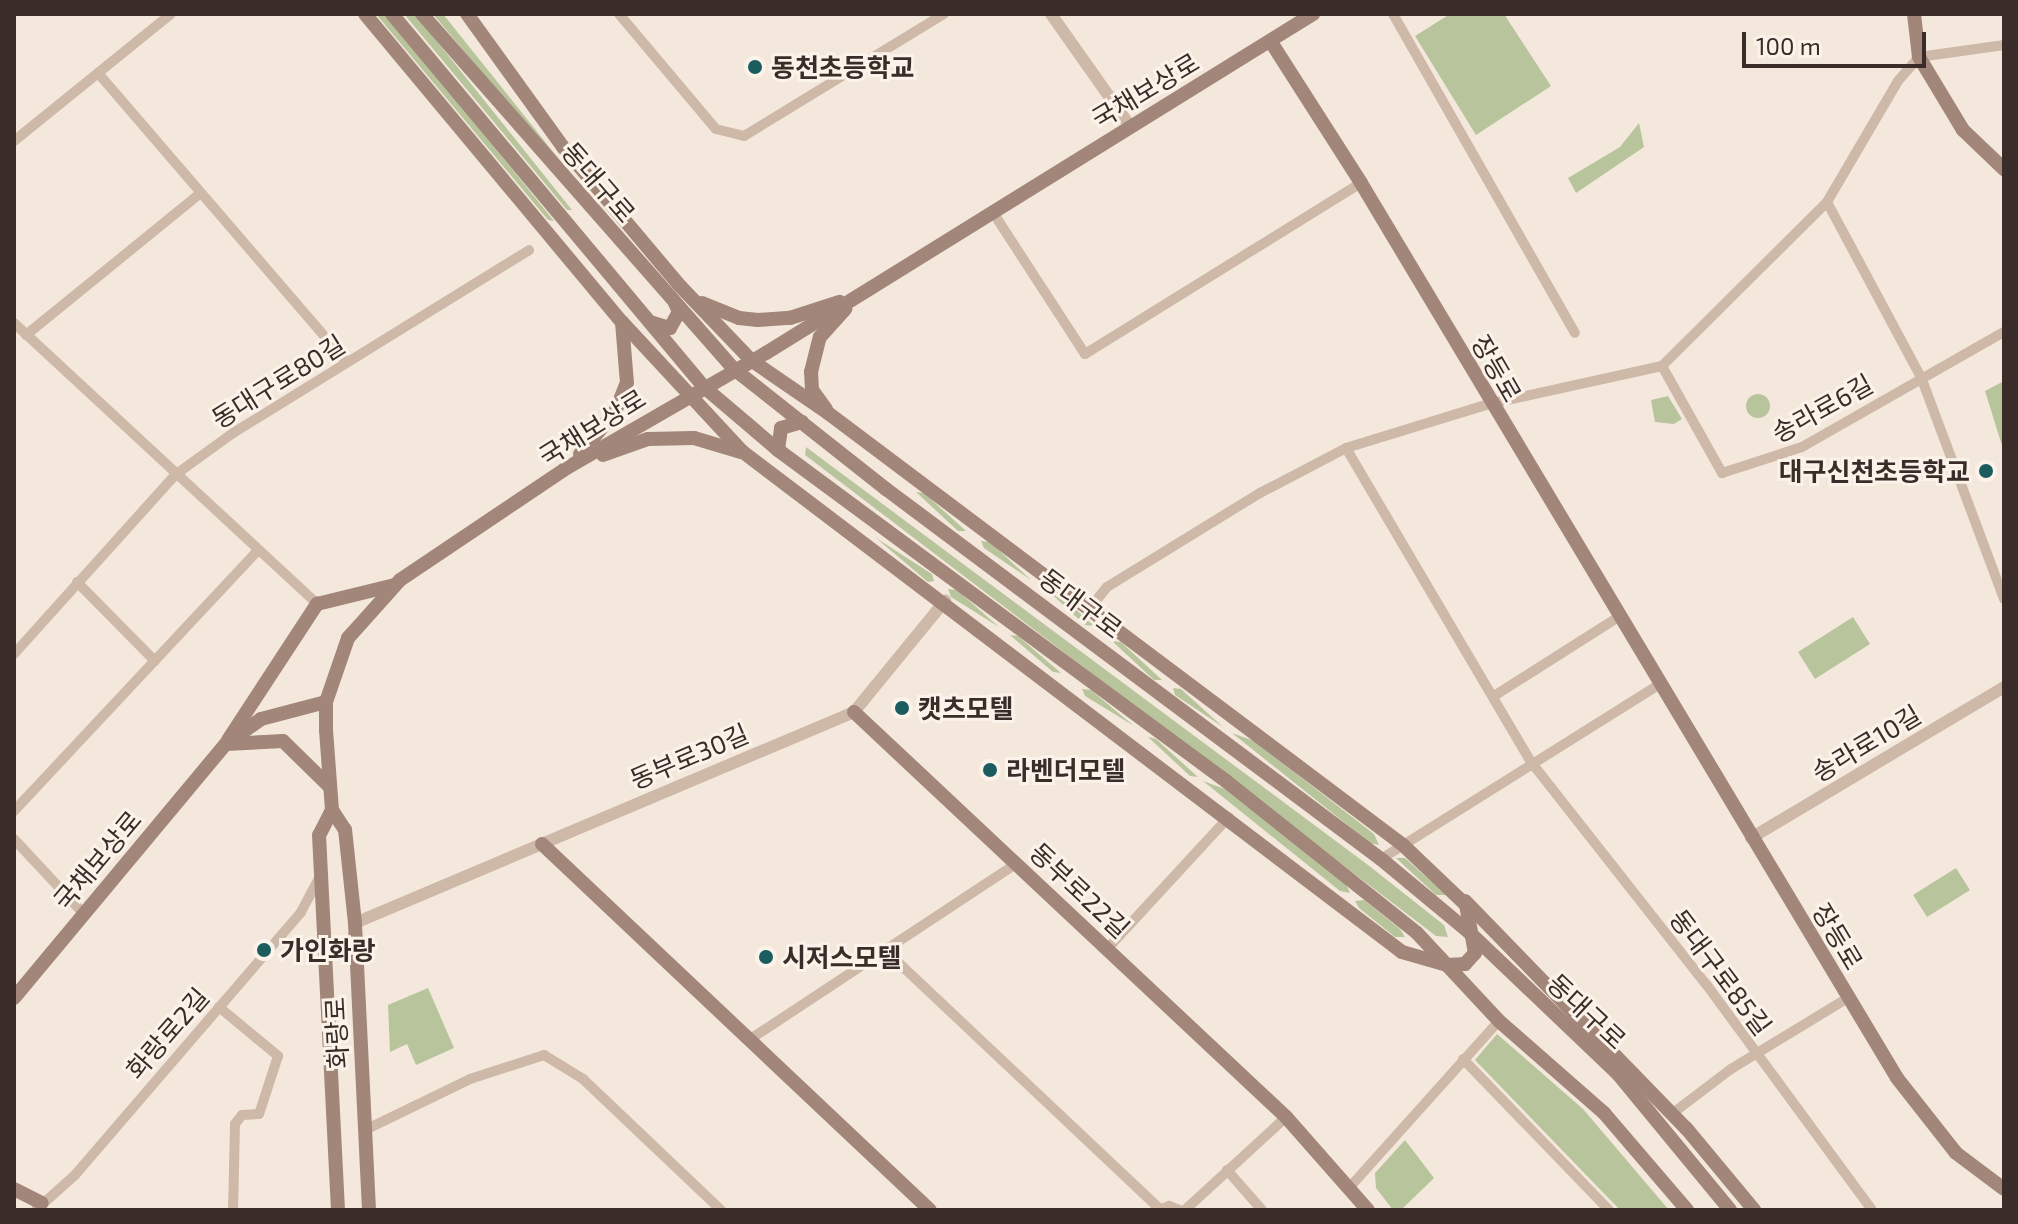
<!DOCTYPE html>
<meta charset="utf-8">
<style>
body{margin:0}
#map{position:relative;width:2018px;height:1224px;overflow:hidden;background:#f4e8dd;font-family:"Exo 2","Noto Sans KR",sans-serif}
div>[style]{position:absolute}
.green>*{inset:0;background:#b8c59c}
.round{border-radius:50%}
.minor>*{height:10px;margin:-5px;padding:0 5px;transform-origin:5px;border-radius:5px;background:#ceb8a8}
.tertiary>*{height:12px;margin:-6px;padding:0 6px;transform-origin:6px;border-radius:6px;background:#ceb8a8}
.secondary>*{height:14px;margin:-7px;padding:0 7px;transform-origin:7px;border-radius:7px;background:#a28679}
.dots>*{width:22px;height:22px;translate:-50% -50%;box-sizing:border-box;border:4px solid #fbf3ea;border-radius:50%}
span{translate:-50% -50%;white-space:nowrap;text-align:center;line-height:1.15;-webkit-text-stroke:6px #fbf3ea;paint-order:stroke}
.poi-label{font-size:26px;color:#3a2d29;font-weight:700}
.left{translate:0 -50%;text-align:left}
.right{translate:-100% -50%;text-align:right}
.street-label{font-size:26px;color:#3a2d29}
.frame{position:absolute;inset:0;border:16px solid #3a2d29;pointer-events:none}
.scale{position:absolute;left:1742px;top:32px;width:184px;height:36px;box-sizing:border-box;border:4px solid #3a2d29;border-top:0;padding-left:10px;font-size:24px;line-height:28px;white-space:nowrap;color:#3a2d29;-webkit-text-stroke:6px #fbf3ea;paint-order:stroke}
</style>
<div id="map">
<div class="green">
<i style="clip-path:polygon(376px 14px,387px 14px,554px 221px,548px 220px)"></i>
<i style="clip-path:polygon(404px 14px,415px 14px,572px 210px,567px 210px)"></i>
<i style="clip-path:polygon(433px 14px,443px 14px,586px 193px,581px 192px)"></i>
<i style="clip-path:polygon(1450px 14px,1504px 14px,1551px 86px,1476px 135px,1415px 36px)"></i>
<i style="clip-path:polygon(1639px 123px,1644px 147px,1576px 193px,1568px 178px,1620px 147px)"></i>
<i style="clip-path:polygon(2004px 381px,2004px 452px,1985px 391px)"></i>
<i class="round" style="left:1746px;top:394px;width:24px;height:24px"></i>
<i style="clip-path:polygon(1668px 396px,1682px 419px,1674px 424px,1655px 422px,1651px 400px)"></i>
<i style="clip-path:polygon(806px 447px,1368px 865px,1444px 925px,1448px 937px,1436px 936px,805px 455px)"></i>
<i style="clip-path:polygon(916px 492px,924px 493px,966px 531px,958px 531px)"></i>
<i style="clip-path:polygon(876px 538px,932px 574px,934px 581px,928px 582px)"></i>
<i style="clip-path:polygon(981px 541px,990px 542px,1031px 580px,984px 548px)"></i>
<i style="clip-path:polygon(1044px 587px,1052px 588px,1094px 626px,1085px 625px)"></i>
<i style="clip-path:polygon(948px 589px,957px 590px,999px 627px,951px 597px)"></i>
<i style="clip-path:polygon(1853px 617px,1870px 644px,1815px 679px,1798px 652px)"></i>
<i style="clip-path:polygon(1010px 635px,1018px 636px,1061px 673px,1053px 672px)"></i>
<i style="clip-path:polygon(1112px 641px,1121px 642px,1162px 680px,1154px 680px)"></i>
<i style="clip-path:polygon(1173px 688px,1181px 689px,1223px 727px,1175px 695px)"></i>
<i style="clip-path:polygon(1082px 689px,1091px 690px,1134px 726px,1085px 696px)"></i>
<i style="clip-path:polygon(1232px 733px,1254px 741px,1374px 834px,1379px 845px,1370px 843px)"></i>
<i style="clip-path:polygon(1148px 737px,1156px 739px,1198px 777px,1190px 776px)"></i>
<i style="clip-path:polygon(1203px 781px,1225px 789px,1345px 882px,1350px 893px,1340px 891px)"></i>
<i style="clip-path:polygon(1396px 858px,1405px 858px,1446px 895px,1436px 895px)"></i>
<i style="clip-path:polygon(1956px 868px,1970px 890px,1927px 917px,1913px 895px)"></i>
<i style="clip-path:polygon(1364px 900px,1400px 929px,1405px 937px,1395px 937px,1359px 908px,1355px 901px)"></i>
<i style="clip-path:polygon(428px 988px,454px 1048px,416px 1065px,407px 1044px,390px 1052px,388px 1005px)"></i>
<i style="clip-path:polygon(1497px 1034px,1583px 1109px,1669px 1210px,1620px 1210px,1475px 1060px)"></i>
<i style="clip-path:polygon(1405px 1140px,1434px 1178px,1401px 1210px,1393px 1210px,1376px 1188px,1375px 1173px)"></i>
</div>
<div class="minor">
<i style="left:619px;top:14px;width:150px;rotate:49.9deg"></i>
<i style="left:716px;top:129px;width:29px;rotate:14deg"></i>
<i style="left:744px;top:136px;width:234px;rotate:-31.4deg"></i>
<i style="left:1393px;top:14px;width:367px;rotate:60.3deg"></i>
<i style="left:98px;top:73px;width:381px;rotate:49.3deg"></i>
<i style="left:14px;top:141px;width:202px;rotate:-39deg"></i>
<i style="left:1827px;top:202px;width:199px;rotate:61.8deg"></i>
<i style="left:1921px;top:377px;width:237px;rotate:69.5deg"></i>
<i style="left:994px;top:214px;width:167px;rotate:57deg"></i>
<i style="left:1085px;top:354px;width:325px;rotate:-31.8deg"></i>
<i style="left:14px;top:323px;width:413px;rotate:42.8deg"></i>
<i style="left:26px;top:335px;width:222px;rotate:-39.1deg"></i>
<i style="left:1662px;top:366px;width:123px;rotate:60.7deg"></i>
<i style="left:1722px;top:473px;width:84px;rotate:-18deg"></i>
<i style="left:1802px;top:447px;width:232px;rotate:-29.7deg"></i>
<i style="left:1346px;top:448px;width:364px;rotate:59.5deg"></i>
<i style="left:1531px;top:762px;width:283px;rotate:51.8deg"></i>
<i style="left:1706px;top:984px;width:280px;rotate:53.7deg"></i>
<i style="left:77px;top:582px;width:111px;rotate:45.4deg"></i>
<i style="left:1090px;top:608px;width:27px;rotate:-51deg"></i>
<i style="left:1107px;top:587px;width:180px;rotate:-31.6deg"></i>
<i style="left:1260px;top:493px;width:97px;rotate:-27.6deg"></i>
<i style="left:1346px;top:448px;width:150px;rotate:-17.1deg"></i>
<i style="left:1489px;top:404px;width:177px;rotate:-12.4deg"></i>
<i style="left:1662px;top:366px;width:233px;rotate:-44.8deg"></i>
<i style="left:1827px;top:202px;width:140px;rotate:-59.6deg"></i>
<i style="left:1898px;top:81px;width:32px;rotate:-49deg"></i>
<i style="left:1919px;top:57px;width:86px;rotate:-8deg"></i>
<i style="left:14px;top:654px;width:241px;rotate:-48deg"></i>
<i style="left:175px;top:475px;width:72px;rotate:-35.9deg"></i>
<i style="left:233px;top:433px;width:348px;rotate:-31.7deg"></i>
<i style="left:1494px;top:696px;width:146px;rotate:-32.4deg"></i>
<i style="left:14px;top:811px;width:356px;rotate:-46.9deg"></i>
<i style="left:14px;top:839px;width:103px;rotate:47deg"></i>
<i style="left:1381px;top:859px;width:327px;rotate:-32.1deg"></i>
<i style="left:1108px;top:948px;width:178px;rotate:-47.3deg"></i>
<i style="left:885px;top:950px;width:378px;rotate:43.3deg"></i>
<i style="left:219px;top:1007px;width:77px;rotate:39.7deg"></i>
<i style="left:278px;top:1056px;width:61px;rotate:108.1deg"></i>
<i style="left:259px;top:1114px;width:17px;rotate:177deg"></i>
<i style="left:242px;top:1115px;width:11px;rotate:128deg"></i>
<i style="left:235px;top:1124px;width:86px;rotate:91.3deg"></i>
<i style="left:752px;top:1038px;width:316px;rotate:-33.4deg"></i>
<i style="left:1463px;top:1059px;width:210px;rotate:46deg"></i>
<i style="left:1673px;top:1113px;width:73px;rotate:-37.2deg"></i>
<i style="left:1731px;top:1069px;width:137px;rotate:-31.3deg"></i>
<i style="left:365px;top:1130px;width:117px;rotate:-25.9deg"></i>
<i style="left:470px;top:1079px;width:78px;rotate:-18deg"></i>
<i style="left:544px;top:1055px;width:46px;rotate:31.6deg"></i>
<i style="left:583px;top:1079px;width:190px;rotate:43.5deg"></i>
<i style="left:1227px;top:1170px;width:53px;rotate:48.8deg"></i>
<i style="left:1349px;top:1188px;width:224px;rotate:-48.1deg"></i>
<i style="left:36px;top:1210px;width:52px;rotate:-41.9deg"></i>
<i style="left:75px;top:1175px;width:347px;rotate:-49.3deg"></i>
<i style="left:301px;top:912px;width:40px;rotate:-62deg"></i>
<i style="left:1159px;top:1210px;width:11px;rotate:-22deg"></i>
<i style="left:1169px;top:1206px;width:12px;rotate:20deg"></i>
<i style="left:1185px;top:1210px;width:137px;rotate:-42.6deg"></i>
</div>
<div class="tertiary">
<i style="left:1051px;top:14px;width:137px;rotate:54.8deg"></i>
<i style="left:1751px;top:838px;width:295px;rotate:-30.8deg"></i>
<i style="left:355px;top:923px;width:542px;rotate:-22.92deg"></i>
<i style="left:854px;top:712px;width:144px;rotate:-50.7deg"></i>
</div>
<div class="secondary">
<i style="left:365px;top:14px;width:401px;rotate:50.2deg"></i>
<i style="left:622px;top:322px;width:178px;rotate:47.1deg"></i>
<i style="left:743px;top:452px;width:827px;rotate:37.19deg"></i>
<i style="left:1402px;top:952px;width:47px;rotate:16.1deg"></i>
<i style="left:1447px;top:965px;width:18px;rotate:-3deg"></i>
<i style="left:1465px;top:964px;width:15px;rotate:-48deg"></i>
<i style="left:1475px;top:953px;width:49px;rotate:-100.6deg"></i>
<i style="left:1466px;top:905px;width:87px;rotate:-136.4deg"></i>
<i style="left:1403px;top:845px;width:719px;rotate:-143.08deg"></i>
<i style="left:828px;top:413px;width:93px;rotate:-145.5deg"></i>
<i style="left:751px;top:360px;width:103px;rotate:-133.8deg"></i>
<i style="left:680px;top:286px;width:182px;rotate:-130.1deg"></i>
<i style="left:563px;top:147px;width:164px;rotate:-125.8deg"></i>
<i style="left:392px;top:14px;width:486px;rotate:50.1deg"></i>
<i style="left:704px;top:387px;width:97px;rotate:40.4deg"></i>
<i style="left:778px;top:450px;width:557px;rotate:36.46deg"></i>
<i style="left:1226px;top:781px;width:244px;rotate:38.5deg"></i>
<i style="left:1417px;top:933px;width:120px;rotate:47deg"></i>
<i style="left:1499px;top:1021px;width:140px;rotate:41.2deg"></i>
<i style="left:1604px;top:1113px;width:128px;rotate:49.4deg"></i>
<i style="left:422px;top:14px;width:473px;rotate:48.7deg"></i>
<i style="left:734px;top:369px;width:194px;rotate:38.3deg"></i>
<i style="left:886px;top:489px;width:618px;rotate:36.78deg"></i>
<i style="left:1381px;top:859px;width:114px;rotate:39.7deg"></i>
<i style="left:1469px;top:932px;width:206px;rotate:43.6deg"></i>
<i style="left:1618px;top:1074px;width:176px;rotate:50.5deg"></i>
<i style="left:1914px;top:14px;width:43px;rotate:83.4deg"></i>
<i style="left:1919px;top:57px;width:85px;rotate:58.9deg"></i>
<i style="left:1963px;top:130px;width:57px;rotate:43.6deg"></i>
<i style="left:1271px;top:42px;width:167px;rotate:57.4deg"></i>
<i style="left:1361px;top:183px;width:1043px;rotate:59.08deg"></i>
<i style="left:1897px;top:1078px;width:95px;rotate:51.8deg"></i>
<i style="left:1956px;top:1153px;width:60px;rotate:36.9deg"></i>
<i style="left:702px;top:303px;width:40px;rotate:22deg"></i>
<i style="left:739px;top:318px;width:19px;rotate:6deg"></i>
<i style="left:758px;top:320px;width:32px;rotate:-4deg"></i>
<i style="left:790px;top:318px;width:52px;rotate:-18.1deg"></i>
<i style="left:650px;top:322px;width:21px;rotate:17deg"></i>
<i style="left:670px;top:328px;width:18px;rotate:-61deg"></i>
<i style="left:679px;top:312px;width:10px;rotate:-114deg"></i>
<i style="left:826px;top:409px;width:24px;rotate:-126deg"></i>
<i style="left:812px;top:390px;width:18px;rotate:-93deg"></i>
<i style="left:811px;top:372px;width:36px;rotate:-76deg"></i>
<i style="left:820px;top:337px;width:38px;rotate:-48deg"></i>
<i style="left:778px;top:450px;width:22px;rotate:-82deg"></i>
<i style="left:781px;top:428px;width:22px;rotate:-16deg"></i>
<i style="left:580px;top:454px;width:55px;rotate:-50.2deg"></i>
<i style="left:615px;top:412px;width:31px;rotate:-68deg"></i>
<i style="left:627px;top:383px;width:61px;rotate:-94.7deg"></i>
<i style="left:603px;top:455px;width:48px;rotate:-19.6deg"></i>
<i style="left:648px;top:439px;width:46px;rotate:-1.2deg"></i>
<i style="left:694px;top:438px;width:49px;rotate:16.6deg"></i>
<i style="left:854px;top:712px;width:592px;rotate:43.15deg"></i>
<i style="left:1286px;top:1117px;width:124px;rotate:48.6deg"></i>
<i style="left:228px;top:740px;width:163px;rotate:-56.8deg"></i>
<i style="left:317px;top:604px;width:80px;rotate:-13.7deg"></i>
<i style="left:226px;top:744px;width:57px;rotate:-3deg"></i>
<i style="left:283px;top:741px;width:64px;rotate:44.4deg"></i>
<i style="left:332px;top:810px;width:28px;rotate:117deg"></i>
<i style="left:319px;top:835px;width:375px;rotate:87.1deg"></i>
<i style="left:542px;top:844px;width:533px;rotate:43.33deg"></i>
<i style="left:1465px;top:901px;width:317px;rotate:45.8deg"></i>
<i style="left:1686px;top:1128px;width:107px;rotate:50.3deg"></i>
<i style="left:14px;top:998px;width:331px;rotate:-50.2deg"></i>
<i style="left:226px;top:744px;width:43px;rotate:-35.5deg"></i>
<i style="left:261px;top:719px;width:67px;rotate:-14.7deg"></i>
<i style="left:14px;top:1189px;width:31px;rotate:27deg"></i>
<i style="left:369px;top:1210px;width:287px;rotate:-92.8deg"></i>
<i style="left:355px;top:923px;width:94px;rotate:-96.1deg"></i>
<i style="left:345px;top:830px;width:24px;rotate:-123deg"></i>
<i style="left:332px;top:810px;width:80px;rotate:-94.3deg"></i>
<i style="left:326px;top:730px;width:28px;rotate:-90deg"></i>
<i style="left:326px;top:702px;width:68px;rotate:-71deg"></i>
<i style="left:348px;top:638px;width:78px;rotate:-48.1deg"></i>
<i style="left:400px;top:580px;width:199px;rotate:-33.9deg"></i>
<i style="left:565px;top:469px;width:232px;rotate:-30deg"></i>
<i style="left:766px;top:353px;width:644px;rotate:-31.79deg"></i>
</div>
<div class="dots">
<i style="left:755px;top:67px;background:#1b5d5f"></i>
<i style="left:1986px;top:471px;background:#1b5d5f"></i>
<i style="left:902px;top:708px;background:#1b5d5f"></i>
<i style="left:990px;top:770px;background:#1b5d5f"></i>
<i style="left:264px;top:950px;background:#1b5d5f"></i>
<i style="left:766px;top:957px;background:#1b5d5f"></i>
</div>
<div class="poi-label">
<span class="left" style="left:771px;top:67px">동천초등학교</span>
<span class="right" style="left:1970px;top:471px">대구신천초등학교</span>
<span class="left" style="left:918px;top:708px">캣츠모텔</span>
<span class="left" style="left:1006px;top:770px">라벤더모텔</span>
<span class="left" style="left:280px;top:950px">가인화랑</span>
<span class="left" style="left:782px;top:957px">시저스모텔</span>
</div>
<div class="street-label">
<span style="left:1145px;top:90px;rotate:-31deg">국채보상로</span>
<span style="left:599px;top:182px;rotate:49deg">동대구로</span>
<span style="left:1497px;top:368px;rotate:60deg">장등로</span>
<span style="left:278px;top:381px;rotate:-32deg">동대구로80길</span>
<span style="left:1822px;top:408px;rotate:-29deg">송라로6길</span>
<span style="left:592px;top:427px;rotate:-32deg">국채보상로</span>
<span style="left:1081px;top:603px;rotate:37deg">동대구로</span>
<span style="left:1866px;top:743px;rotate:-31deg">송라로10길</span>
<span style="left:689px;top:756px;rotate:-23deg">동부로30길</span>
<span style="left:97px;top:860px;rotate:-50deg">국채보상로</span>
<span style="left:1080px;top:890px;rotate:43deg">동부로22길</span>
<span style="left:1838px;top:936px;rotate:59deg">장등로</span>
<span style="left:1721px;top:972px;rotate:53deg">동대구로85길</span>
<span style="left:1587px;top:1011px;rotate:43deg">동대구로</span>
<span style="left:167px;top:1033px;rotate:-49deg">화랑로2길</span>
<span style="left:336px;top:1033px;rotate:-93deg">화랑로</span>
</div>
<div class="frame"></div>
<div class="scale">100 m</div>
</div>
